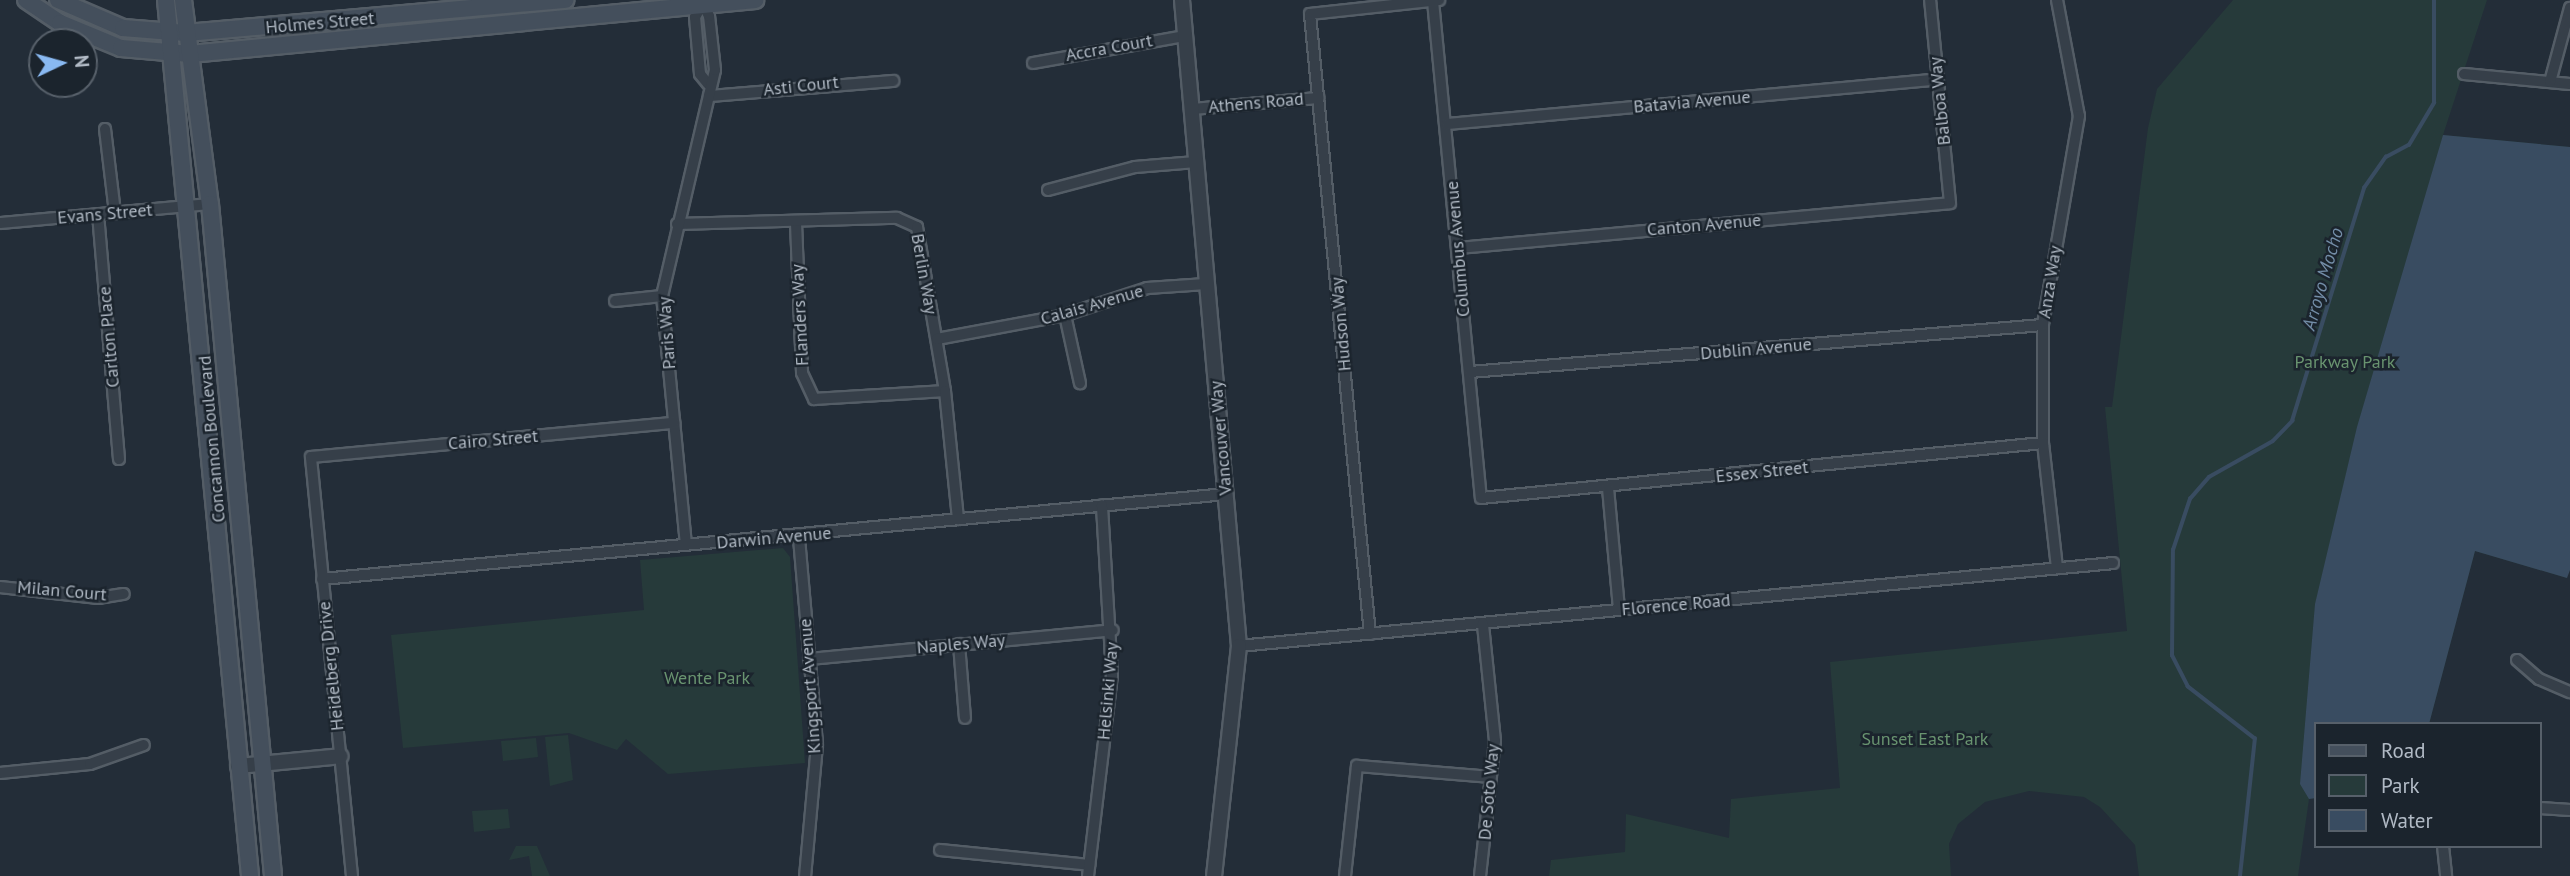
<!DOCTYPE html>
<style>
body{margin:0}
#map{position:relative;width:2570px;height:876px;overflow:hidden;background:#232d38;font-family:"PT Sans",sans-serif}
div>[style]{position:absolute}
.green>*{inset:0;background:#263a3a}
.water>*{inset:0;background:#394c61}
.stream>*{height:3.5px;margin:-1.75px;padding:0 1.75px;transform-origin:1.75px;border-radius:1.75px;background:#394c61}
.roads{filter:drop-shadow(2px 0 #545d66) drop-shadow(-2px 0 #545d66) drop-shadow(0 2px #545d66) drop-shadow(0 -2px #545d66)}
.minor>*{height:10px;margin:-5px;padding:0 5px;transform-origin:5px;border-radius:5px;background:#363f49}
.tertiary>*{height:14px;margin:-7px;padding:0 7px;transform-origin:7px;border-radius:7px;background:#363f49}
.secondary>*{height:16px;margin:-8px;padding:0 8px;transform-origin:8px;border-radius:8px;background:#444f5c}
span{translate:-50% -50%;white-space:nowrap;text-align:center;line-height:1.15;-webkit-text-stroke:5px #1b242d;paint-order:stroke}
.street-label{font-size:18px;color:#b1bac5}
.park-label{font-size:18px;color:#699470}
.water-label{font-size:19px;color:#738da7;font-style:italic}
.legend{position:absolute;left:2314px;top:722px;width:228px;height:126px;box-sizing:border-box;background:#1b242d;border:2px solid #57606a;margin:0;padding:9px 12px;list-style:none;font-size:21px;color:#b1bac5}
.legend li{display:flex;align-items:center;gap:14px;height:35px}
.legend b{width:35px;border:2px solid #57606a}
.north{position:absolute;left:28px;top:28px;width:70px;height:70px;box-sizing:border-box;background:#1b242d;border:2px solid #57606a;border-radius:50%;rotate:85deg;font-size:19px;font-weight:700;line-height:28px;text-align:center;color:#b1bac5}
.north::after{content:'';display:block;margin:auto;width:24px;height:32px;background:#89b9f1;clip-path:polygon(50% 0,100% 100%,50% 72%,0 100%)}
</style>
<div id="map">
<div class="green">
<i style="clip-path:polygon(2233px 0,2487px 0,2443px 135px,2570px 147px,2567px 578px,2475px 551px,2429px 724px,2316px 724px,2316px 798px,2309px 799px,2298px 876px,2139px 876px,2135px 845px,2100px 807px,2084px 797px,2029px 791px,1985px 802px,1958px 824px,1949px 844px,1951px 876px,1549px 876px,1551px 860px,1625px 852px,1626px 814px,1729px 838px,1731px 799px,1840px 788px,1830px 662px,2127px 631px,2105px 407px,2112px 407px,2148px 128px,2157px 89px)"></i>
<i style="clip-path:polygon(783px 548px,790px 557px,805px 763px,668px 774px,626px 739px,617px 750px,569px 733px,403px 748px,391px 635px,644px 610px,640px 560px)"></i>
<i style="clip-path:polygon(568px 735px,573px 780px,550px 786px,545px 737px)"></i>
<i style="clip-path:polygon(536px 738px,538px 757px,503px 761px,501px 741px)"></i>
<i style="clip-path:polygon(508px 809px,510px 828px,474px 832px,472px 811px)"></i>
<i style="clip-path:polygon(516px 846px,537px 846px,550px 876px,532px 876px,529px 856px,509px 860px)"></i>
</div>
<div class="water">
<i style="clip-path:polygon(2443px 135px,2570px 147px,2570px 570px,2567px 578px,2475px 551px,2429px 724px,2316px 724px,2316px 798px,2309px 799px,2300px 784px,2315px 604px,2357px 427px)"></i>
</div>
<div class="stream">
<i style="left:2240px;top:876px;width:138px;rotate:-83.8deg"></i>
<i style="left:2255px;top:739px;width:85px;rotate:-142.2deg"></i>
<i style="left:2188px;top:687px;width:35px;rotate:-117deg"></i>
<i style="left:2172px;top:656px;width:106px;rotate:-89.5deg"></i>
<i style="left:2173px;top:550px;width:54px;rotate:-71.6deg"></i>
<i style="left:2190px;top:499px;width:29px;rotate:-49deg"></i>
<i style="left:2209px;top:477px;width:73px;rotate:-29.4deg"></i>
<i style="left:2273px;top:441px;width:28px;rotate:-46deg"></i>
<i style="left:2292px;top:421px;width:244px;rotate:-72.8deg"></i>
<i style="left:2364px;top:188px;width:38px;rotate:-55deg"></i>
<i style="left:2386px;top:157px;width:26px;rotate:-28deg"></i>
<i style="left:2409px;top:145px;width:49px;rotate:-59.2deg"></i>
<i style="left:2434px;top:103px;width:103px;rotate:-90deg"></i>
</div>
<div class="roads">
<div class="minor">
<i style="left:2057px;top:0;width:118px;rotate:79.3deg"></i>
<i style="left:2079px;top:116px;width:212px;rotate:99.8deg"></i>
<i style="left:2043px;top:325px;width:118px;rotate:90deg"></i>
<i style="left:2043px;top:443px;width:126px;rotate:83.6deg"></i>
<i style="left:1433px;top:1px;width:499px;rotate:84.5deg"></i>
<i style="left:1481px;top:498px;width:565px;rotate:-5.59deg"></i>
<i style="left:702px;top:5px;width:14px;rotate:120deg"></i>
<i style="left:695px;top:17px;width:57px;rotate:85deg"></i>
<i style="left:700px;top:74px;width:13px;rotate:51deg"></i>
<i style="left:1033px;top:63px;width:154px;rotate:-10.1deg"></i>
<i style="left:2464px;top:74px;width:106px;rotate:5.4deg"></i>
<i style="left:2550px;top:82px;width:77px;rotate:-74.9deg"></i>
<i style="left:709px;top:96px;width:185px;rotate:-4.7deg"></i>
<i style="left:1192px;top:109px;width:127px;rotate:-5deg"></i>
<i style="left:1447px;top:124px;width:492px;rotate:-5.2deg"></i>
<i style="left:105px;top:129px;width:85px;rotate:83.2deg"></i>
<i style="left:1048px;top:190px;width:90px;rotate:-14.8deg"></i>
<i style="left:1135px;top:167px;width:61px;rotate:-4.7deg"></i>
<i style="left:98px;top:214px;width:246px;rotate:85.1deg"></i>
<i style="left:0;top:223px;width:211px;rotate:-5.2deg"></i>
<i style="left:796px;top:223px;width:150px;rotate:87.7deg"></i>
<i style="left:802px;top:373px;width:29px;rotate:65deg"></i>
<i style="left:814px;top:399px;width:131px;rotate:-3.5deg"></i>
<i style="left:677px;top:224px;width:220px;rotate:-1.6deg"></i>
<i style="left:897px;top:218px;width:22px;rotate:24deg"></i>
<i style="left:917px;top:227px;width:166px;rotate:80.3deg"></i>
<i style="left:945px;top:391px;width:129px;rotate:84.2deg"></i>
<i style="left:1458px;top:248px;width:494px;rotate:-5.2deg"></i>
<i style="left:1950px;top:203px;width:204px;rotate:-95.6deg"></i>
<i style="left:615px;top:301px;width:47px;rotate:-6.1deg"></i>
<i style="left:1065px;top:315px;width:70px;rotate:77.6deg"></i>
<i style="left:937px;top:339px;width:130px;rotate:-10.6deg"></i>
<i style="left:1065px;top:315px;width:86px;rotate:-18.2deg"></i>
<i style="left:1147px;top:288px;width:59px;rotate:-3.9deg"></i>
<i style="left:1470px;top:372px;width:575px;rotate:-4.69deg"></i>
<i style="left:1608px;top:488px;width:122px;rotate:84.8deg"></i>
<i style="left:799px;top:538px;width:208px;rotate:85deg"></i>
<i style="left:817px;top:745px;width:132px;rotate:95.2deg"></i>
<i style="left:686px;top:545px;width:250px;rotate:-95.5deg"></i>
<i style="left:662px;top:296px;width:232px;rotate:-76.8deg"></i>
<i style="left:715px;top:70px;width:54px;rotate:-96.3deg"></i>
<i style="left:709px;top:16px;width:16px;rotate:-117deg"></i>
<i style="left:322px;top:579px;width:908px;rotate:-5.37deg"></i>
<i style="left:0;top:587px;width:99px;rotate:6.4deg"></i>
<i style="left:98px;top:598px;width:26px;rotate:-9deg"></i>
<i style="left:1370px;top:634px;width:623px;rotate:-95.53deg"></i>
<i style="left:1310px;top:14px;width:130px;rotate:-6.2deg"></i>
<i style="left:959px;top:644px;width:74px;rotate:85.4deg"></i>
<i style="left:1239px;top:646px;width:878px;rotate:-5.42deg"></i>
<i style="left:809px;top:659px;width:305px;rotate:-5.4deg"></i>
<i style="left:2517px;top:660px;width:29px;rotate:41deg"></i>
<i style="left:2539px;top:679px;width:34px;rotate:23deg"></i>
<i style="left:0;top:773px;width:90px;rotate:-5.7deg"></i>
<i style="left:90px;top:764px;width:57px;rotate:-19.4deg"></i>
<i style="left:2540px;top:808px;width:30px;rotate:4deg"></i>
<i style="left:2443px;top:846px;width:30px;rotate:84deg"></i>
<i style="left:940px;top:850px;width:150px;rotate:5.7deg"></i>
<i style="left:352px;top:876px;width:421px;rotate:-95.6deg"></i>
<i style="left:311px;top:457px;width:365px;rotate:-5.4deg"></i>
<i style="left:1088px;top:876px;width:202px;rotate:-83.2deg"></i>
<i style="left:1112px;top:675px;width:170px;rotate:-93.4deg"></i>
<i style="left:1345px;top:876px;width:111px;rotate:-83.8deg"></i>
<i style="left:1357px;top:766px;width:133px;rotate:4.7deg"></i>
<i style="left:1480px;top:876px;width:136px;rotate:-83.7deg"></i>
<i style="left:1495px;top:741px;width:118px;rotate:-95.9deg"></i>
</div>
<div class="tertiary">
<i style="left:1182px;top:0;width:649px;rotate:84.96deg"></i>
<i style="left:1239px;top:646px;width:231px;rotate:96.2deg"></i>
<i style="left:238px;top:766px;width:103px;rotate:-5.5deg"></i>
</div>
<div class="secondary">
<i style="left:26px;top:0;width:41px;rotate:34.1deg"></i>
<i style="left:60px;top:23px;width:66px;rotate:22.3deg"></i>
<i style="left:121px;top:48px;width:69px;rotate:5deg"></i>
<i style="left:190px;top:54px;width:568px;rotate:-5.46deg"></i>
<i style="left:58px;top:0;width:71px;rotate:23.3deg"></i>
<i style="left:123px;top:28px;width:63px;rotate:4.5deg"></i>
<i style="left:186px;top:33px;width:381px;rotate:-5deg"></i>
<i style="left:166px;top:0;width:880px;rotate:84.52deg"></i>
<i style="left:183px;top:0;width:206px;rotate:82.5deg"></i>
<i style="left:210px;top:204px;width:675px;rotate:84.64deg"></i>
</div>
</div>
<div class="street-label">
<span style="left:320px;top:23px;rotate:-5deg">Holmes Street</span>
<span style="left:1109px;top:48px;rotate:-10deg">Accra Court</span>
<span style="left:801px;top:86px;rotate:-6deg">Asti Court</span>
<span style="left:1940px;top:101px;rotate:-96deg">Balboa Way</span>
<span style="left:1692px;top:102px;rotate:-5deg">Batavia Avenue</span>
<span style="left:1256px;top:103px;rotate:-5deg">Athens Road</span>
<span style="left:105px;top:214px;rotate:-5deg">Evans Street</span>
<span style="left:1704px;top:225px;rotate:-5deg">Canton Avenue</span>
<span style="left:1458px;top:249px;rotate:-95deg">Columbus Avenue</span>
<span style="left:924px;top:274px;rotate:80deg">Berlin Way</span>
<span style="left:2050px;top:282px;rotate:-81deg">Anza Way</span>
<span style="left:1092px;top:305px;rotate:-16deg">Calais Avenue</span>
<span style="left:800px;top:315px;rotate:-93deg">Flanders Way</span>
<span style="left:1341px;top:324px;rotate:-95deg">Hudson Way</span>
<span style="left:667px;top:333px;rotate:-94deg">Paris Way</span>
<span style="left:109px;top:337px;rotate:-95deg">Carlton Place</span>
<span style="left:1756px;top:349px;rotate:-5deg">Dublin Avenue</span>
<span style="left:1221px;top:438px;rotate:-95deg">Vancouver Way</span>
<span style="left:212px;top:439px;rotate:-95deg">Concannon Boulevard</span>
<span style="left:493px;top:440px;rotate:-5deg">Cairo Street</span>
<span style="left:1762px;top:472px;rotate:-6deg">Essex Street</span>
<span style="left:774px;top:538px;rotate:-5deg">Darwin Avenue</span>
<span style="left:62px;top:591px;rotate:5deg">Milan Court</span>
<span style="left:1676px;top:605px;rotate:-5deg">Florence Road</span>
<span style="left:961px;top:644px;rotate:-5deg">Naples Way</span>
<span style="left:331px;top:666px;rotate:-96deg">Heidelberg Drive</span>
<span style="left:810px;top:686px;rotate:-94deg">Kingsport Avenue</span>
<span style="left:1108px;top:691px;rotate:-85deg">Helsinki Way</span>
<span style="left:1489px;top:792px;rotate:-85deg">De Soto Way</span>
</div>
<div class="park-label">
<span style="left:2345px;top:362px">Parkway Park</span>
<span style="left:707px;top:678px">Wente Park</span>
<span style="left:1925px;top:739px">Sunset East Park</span>
</div>
<div class="water-label">
<span style="left:2323px;top:279px;rotate:-74deg">Arroyo Mocho</span>
</div>
<ul class="legend">
<li><b style="height:9px;background:#444f5c"></b>Road</li>
<li><b style="height:19px;background:#263a3a"></b>Park</li>
<li><b style="height:19px;background:#394c61"></b>Water</li>
</ul>
<div class="north">N</div>
</div>
